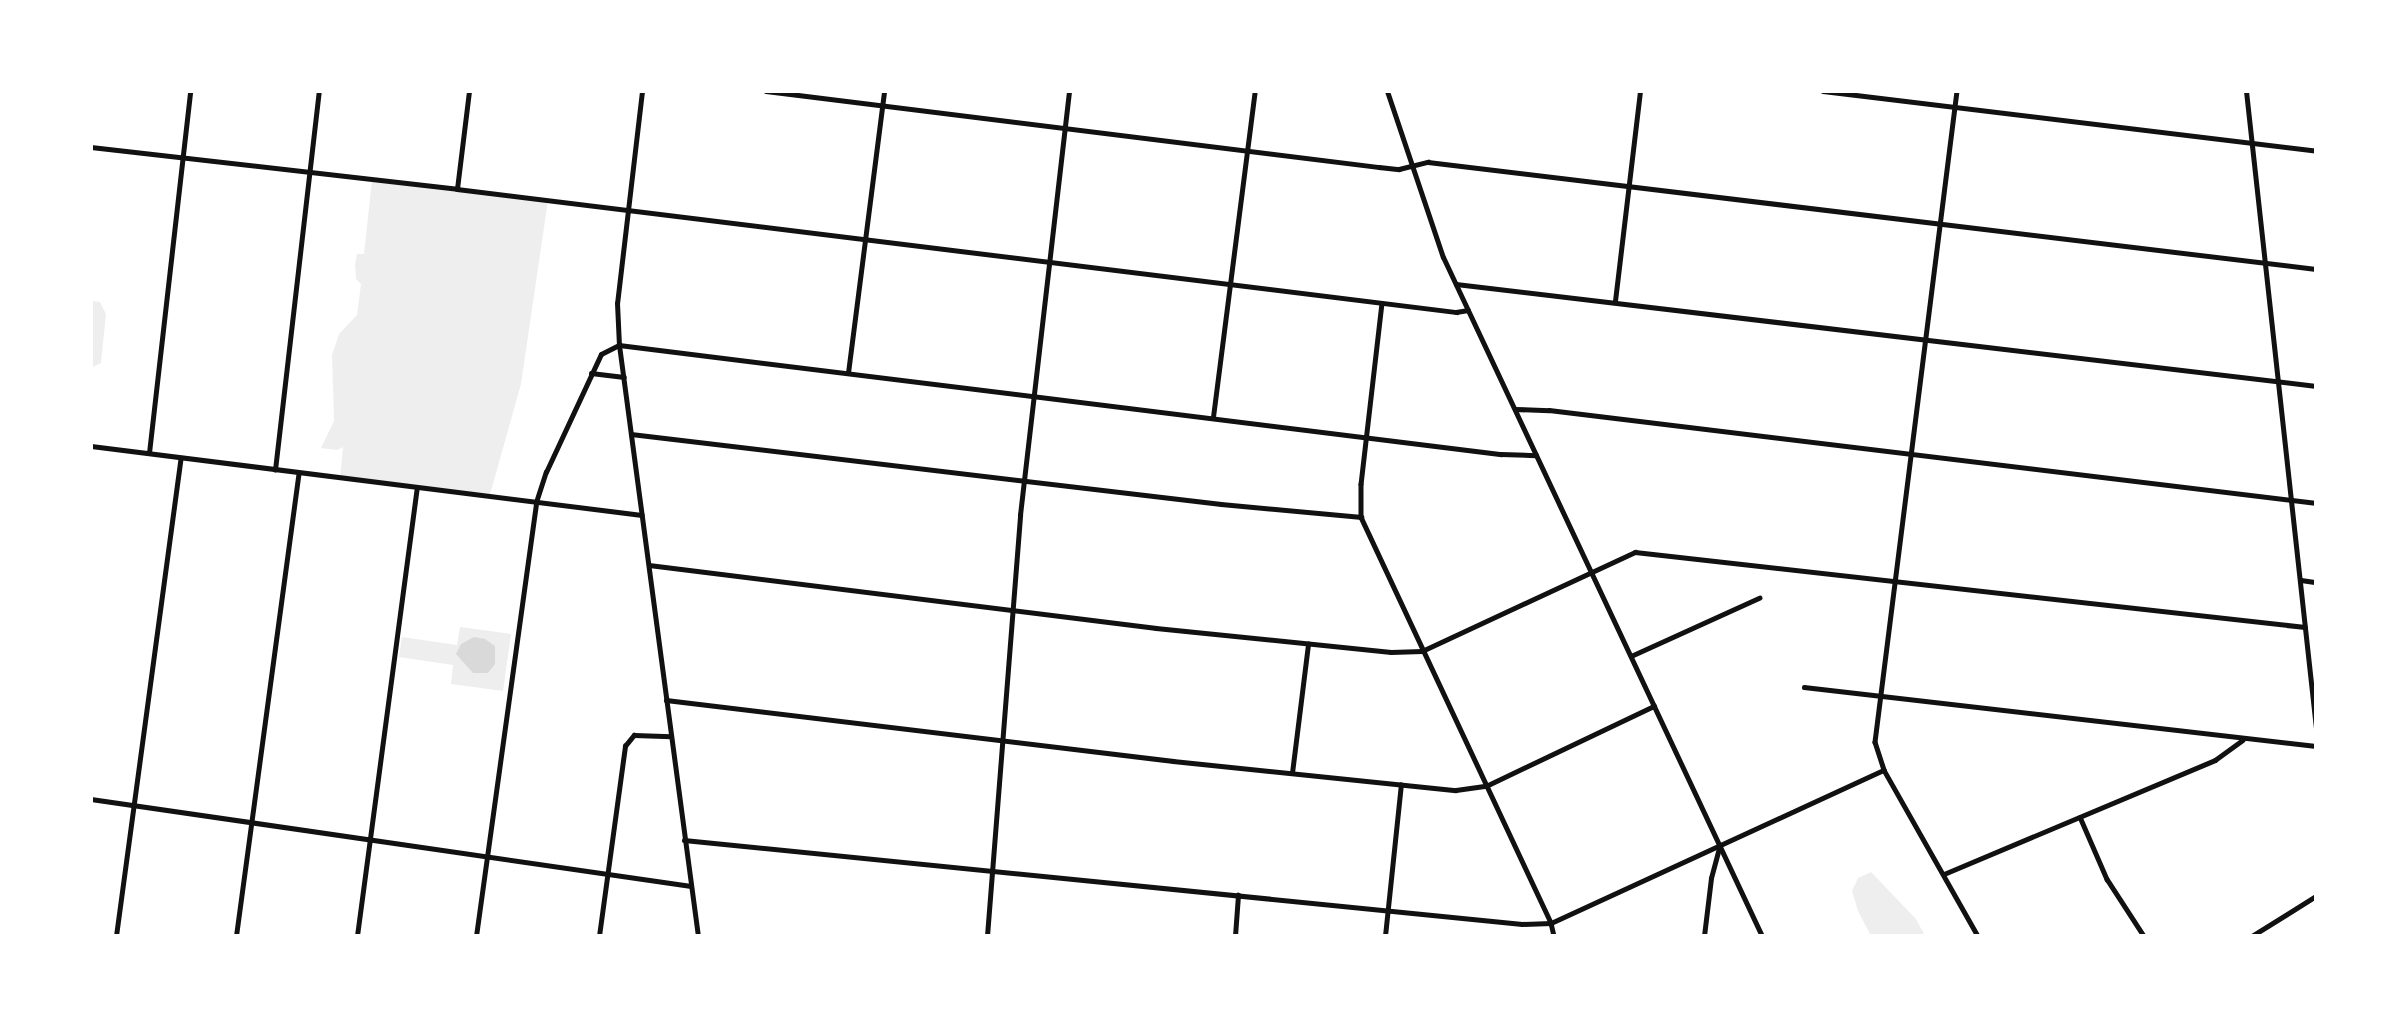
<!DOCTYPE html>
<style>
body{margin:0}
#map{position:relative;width:2407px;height:1027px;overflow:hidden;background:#fff;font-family:"Alegreya Sans",sans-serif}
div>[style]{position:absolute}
.green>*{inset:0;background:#eee}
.water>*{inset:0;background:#d9d9d9}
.minor>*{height:4.5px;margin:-2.25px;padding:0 2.25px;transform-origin:2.25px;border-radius:2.25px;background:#111}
.tertiary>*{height:5px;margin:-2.5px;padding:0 2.5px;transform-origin:2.5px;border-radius:2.5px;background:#111}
span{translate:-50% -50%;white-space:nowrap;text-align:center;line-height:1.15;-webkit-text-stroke:7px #fff;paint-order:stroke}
.frame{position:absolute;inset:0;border:93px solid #fff;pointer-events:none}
</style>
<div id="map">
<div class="green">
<i style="clip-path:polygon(372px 180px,548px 200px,521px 384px,489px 498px,340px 478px,343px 447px,337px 450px,321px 448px,334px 421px,332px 355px,339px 334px,357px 315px,361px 284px,356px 279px,355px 264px,357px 254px,364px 254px)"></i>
<i style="clip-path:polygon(91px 301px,100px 302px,106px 314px,101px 363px,91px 368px)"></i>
<i style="clip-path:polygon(460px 627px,511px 634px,503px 691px,451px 684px,453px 665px,399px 657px,402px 637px,457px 645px)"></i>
<i style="clip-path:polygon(1871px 872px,1916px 919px,1925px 936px,1871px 936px,1858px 911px,1852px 891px,1858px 878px)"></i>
</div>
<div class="water">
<i style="clip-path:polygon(474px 637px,485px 639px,495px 646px,495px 664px,488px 673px,473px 673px,456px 654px,461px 644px)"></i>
</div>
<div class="minor">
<i style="left:766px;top:91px;width:618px;rotate:7.07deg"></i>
<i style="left:1379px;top:167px;width:20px;rotate:6deg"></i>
<i style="left:1399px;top:169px;width:30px;rotate:-14deg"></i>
<i style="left:1428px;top:162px;width:894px;rotate:6.87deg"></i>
<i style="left:1823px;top:91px;width:497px;rotate:6.9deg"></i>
<i style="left:1957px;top:91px;width:656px;rotate:97.18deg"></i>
<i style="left:1875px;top:742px;width:29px;rotate:72deg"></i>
<i style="left:1884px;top:770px;width:191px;rotate:60.5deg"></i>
<i style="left:91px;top:147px;width:368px;rotate:6.5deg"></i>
<i style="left:457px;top:189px;width:1007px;rotate:7.02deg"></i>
<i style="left:1456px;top:312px;width:12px;rotate:-9deg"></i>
<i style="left:457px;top:189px;width:99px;rotate:-83deg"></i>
<i style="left:1456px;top:284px;width:866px;rotate:6.76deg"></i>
<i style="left:1615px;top:301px;width:211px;rotate:-83.2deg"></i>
<i style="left:1382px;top:303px;width:182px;rotate:96.6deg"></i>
<i style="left:1361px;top:484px;width:33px;rotate:90deg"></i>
<i style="left:1361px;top:517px;width:448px;rotate:64.9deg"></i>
<i style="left:1551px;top:923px;width:13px;rotate:77deg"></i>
<i style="left:619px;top:345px;width:889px;rotate:7.05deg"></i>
<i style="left:1501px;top:454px;width:35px;rotate:2deg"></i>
<i style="left:591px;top:373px;width:33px;rotate:7deg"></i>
<i style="left:848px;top:373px;width:284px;rotate:-82.7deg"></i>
<i style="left:1515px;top:409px;width:34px;rotate:2deg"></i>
<i style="left:1549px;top:410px;width:773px;rotate:6.91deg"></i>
<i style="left:1213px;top:417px;width:329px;rotate:-82.7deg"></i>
<i style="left:631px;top:434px;width:594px;rotate:6.77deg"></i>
<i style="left:1221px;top:504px;width:141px;rotate:5.3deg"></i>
<i style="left:149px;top:453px;width:364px;rotate:-83.5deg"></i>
<i style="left:275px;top:470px;width:382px;rotate:-83.4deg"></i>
<i style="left:649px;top:565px;width:511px;rotate:7.08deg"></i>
<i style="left:1156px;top:628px;width:236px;rotate:5.8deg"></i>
<i style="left:1391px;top:652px;width:31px;rotate:-2deg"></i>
<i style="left:1422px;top:651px;width:235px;rotate:-24.9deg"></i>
<i style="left:1635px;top:552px;width:674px;rotate:6.39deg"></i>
<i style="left:2301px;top:580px;width:15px;rotate:8deg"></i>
<i style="left:1631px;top:656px;width:141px;rotate:-24.4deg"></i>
<i style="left:1804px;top:687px;width:515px;rotate:6.57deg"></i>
<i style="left:666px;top:700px;width:511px;rotate:6.86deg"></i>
<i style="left:1173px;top:761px;width:284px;rotate:5.9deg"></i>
<i style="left:1456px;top:790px;width:30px;rotate:-8deg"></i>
<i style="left:1486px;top:786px;width:186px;rotate:-25.5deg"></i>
<i style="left:1292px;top:773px;width:130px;rotate:-82.9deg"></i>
<i style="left:91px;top:799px;width:606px;rotate:8.25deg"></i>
<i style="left:2080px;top:817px;width:68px;rotate:66.5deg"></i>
<i style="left:2107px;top:879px;width:68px;rotate:57deg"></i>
<i style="left:684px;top:840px;width:842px;rotate:5.72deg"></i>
<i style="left:1522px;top:924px;width:29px;rotate:-2deg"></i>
<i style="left:1551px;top:923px;width:366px;rotate:-24.7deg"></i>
<i style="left:1944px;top:874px;width:294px;rotate:-22.8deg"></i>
<i style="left:2215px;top:760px;width:34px;rotate:-36deg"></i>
<i style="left:116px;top:936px;width:482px;rotate:-82.3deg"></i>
<i style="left:236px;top:936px;width:467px;rotate:-82.3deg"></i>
<i style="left:357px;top:936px;width:452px;rotate:-82.4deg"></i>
<i style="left:599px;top:936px;width:192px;rotate:-82.2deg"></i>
<i style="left:625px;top:746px;width:14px;rotate:-51deg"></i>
<i style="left:634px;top:735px;width:37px;rotate:2deg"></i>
<i style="left:987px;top:936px;width:422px;rotate:-85.5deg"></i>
<i style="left:1020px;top:515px;width:427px;rotate:-83.4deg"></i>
<i style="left:1235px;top:936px;width:41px;rotate:-85.8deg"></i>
<i style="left:1385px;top:936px;width:152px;rotate:-84deg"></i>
<i style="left:1704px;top:936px;width:58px;rotate:-83.1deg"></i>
<i style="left:1711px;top:878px;width:34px;rotate:-75deg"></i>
<i style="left:2252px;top:936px;width:75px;rotate:-32deg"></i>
</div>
<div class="tertiary">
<i style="left:642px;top:91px;width:213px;rotate:96.7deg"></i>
<i style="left:617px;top:303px;width:42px;rotate:87.3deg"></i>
<i style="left:619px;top:345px;width:596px;rotate:82.39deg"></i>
<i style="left:1387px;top:91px;width:175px;rotate:71.4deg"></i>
<i style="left:1443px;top:257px;width:750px;rotate:64.84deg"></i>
<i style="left:2246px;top:91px;width:641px;rotate:83.73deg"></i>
<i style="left:91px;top:446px;width:555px;rotate:7.14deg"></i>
<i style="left:476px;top:936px;width:438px;rotate:-82.1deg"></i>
<i style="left:536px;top:502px;width:32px;rotate:-72deg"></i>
<i style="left:546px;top:472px;width:130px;rotate:-65deg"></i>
<i style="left:601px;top:354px;width:20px;rotate:-27deg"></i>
</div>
<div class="frame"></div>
</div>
